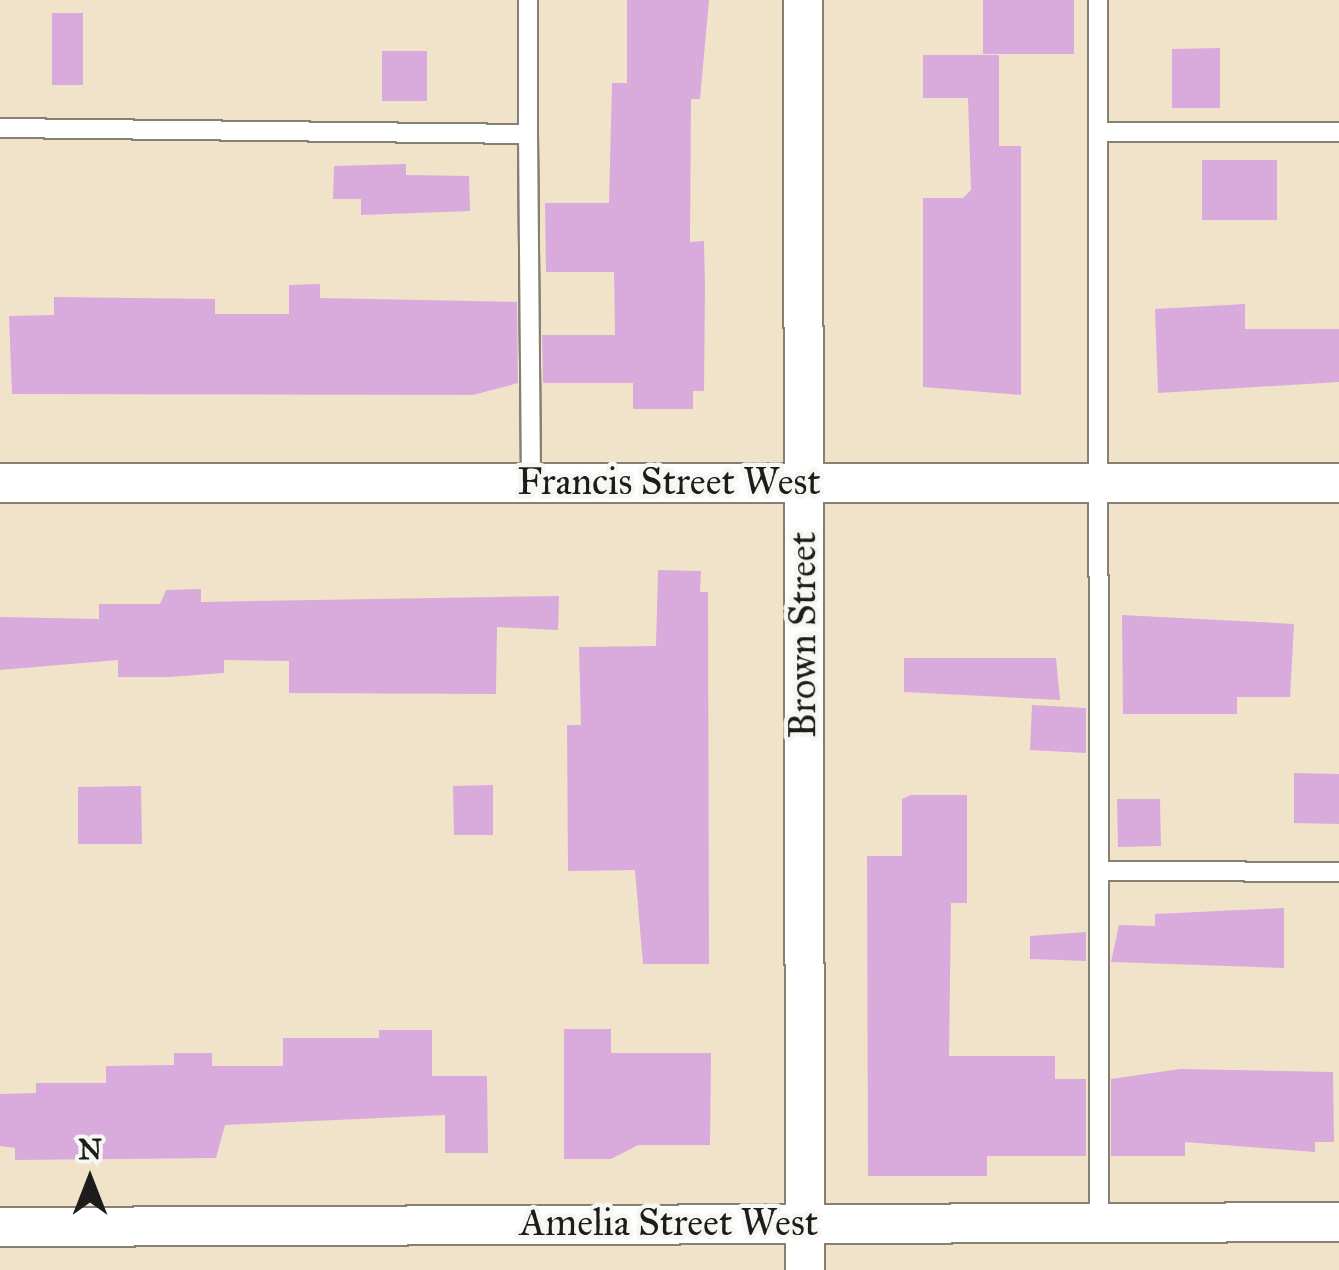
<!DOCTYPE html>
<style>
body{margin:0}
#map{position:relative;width:1339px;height:1270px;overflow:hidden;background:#f0e3c9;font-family:"IM FELL Great Primer",serif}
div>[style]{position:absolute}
.building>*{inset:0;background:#d8abdc}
.roads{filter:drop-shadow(2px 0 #868072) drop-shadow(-2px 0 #868072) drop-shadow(0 2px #868072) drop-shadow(0 -2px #868072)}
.service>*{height:18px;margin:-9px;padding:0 9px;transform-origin:9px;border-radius:9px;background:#fff}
.minor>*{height:38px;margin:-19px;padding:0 19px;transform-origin:19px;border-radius:19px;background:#fff}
span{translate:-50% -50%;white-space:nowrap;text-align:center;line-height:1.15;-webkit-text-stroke:9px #f6f6f2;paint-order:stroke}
.street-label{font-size:38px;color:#1c1c1c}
.north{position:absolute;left:40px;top:1130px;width:100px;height:100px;-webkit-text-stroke:8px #f6f6f2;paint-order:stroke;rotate:0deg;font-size:28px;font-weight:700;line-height:40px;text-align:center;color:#1c1c1c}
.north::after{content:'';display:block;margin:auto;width:35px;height:45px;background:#1c1c1c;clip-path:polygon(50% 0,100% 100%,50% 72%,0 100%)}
</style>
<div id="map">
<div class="building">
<i style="clip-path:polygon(627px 0,709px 0,700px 99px,691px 99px,690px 242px,704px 241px,705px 284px,704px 391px,693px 391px,693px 409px,633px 409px,633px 383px,543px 383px,542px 335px,615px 335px,614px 272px,546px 272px,545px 203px,609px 203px,612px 83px,627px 83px)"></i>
<i style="clip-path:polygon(983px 0,1074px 0,1074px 54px,983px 54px)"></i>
<i style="clip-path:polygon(52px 13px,83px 13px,83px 85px,52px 85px)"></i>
<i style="clip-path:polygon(1220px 48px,1220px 108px,1172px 108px,1172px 49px)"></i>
<i style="clip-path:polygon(382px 51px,427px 51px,427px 101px,382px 101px)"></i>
<i style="clip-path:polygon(923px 55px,999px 55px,999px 146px,1021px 146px,1021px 395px,923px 387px,923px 198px,963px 198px,971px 190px,968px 98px,923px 98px)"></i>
<i style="clip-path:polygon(1202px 160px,1277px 160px,1277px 220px,1202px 220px)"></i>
<i style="clip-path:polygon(406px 164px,406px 175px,469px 176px,470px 211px,361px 215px,361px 199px,333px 199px,334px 166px)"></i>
<i style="clip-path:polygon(320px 284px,320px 298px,517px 302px,518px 383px,473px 395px,12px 394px,9px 316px,54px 315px,54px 297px,215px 299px,215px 314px,289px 314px,289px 285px)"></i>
<i style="clip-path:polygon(1245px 304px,1245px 329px,1339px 329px,1339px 382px,1158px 393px,1155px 309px)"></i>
<i style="clip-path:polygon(658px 570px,701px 571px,700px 592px,708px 592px,709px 964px,643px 964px,635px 870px,568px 871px,567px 725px,581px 725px,579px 647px,656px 646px)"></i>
<i style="clip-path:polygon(201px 589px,201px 602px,559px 596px,558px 630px,497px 627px,496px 694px,289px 693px,289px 661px,224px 660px,224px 673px,169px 677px,118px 677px,118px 660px,0 670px,0 617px,99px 619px,99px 604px,160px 604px,166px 590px)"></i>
<i style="clip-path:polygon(1122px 615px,1294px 624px,1290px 697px,1237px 697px,1237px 714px,1123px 714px)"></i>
<i style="clip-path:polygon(904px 658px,1056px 658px,1060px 700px,904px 692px)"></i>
<i style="clip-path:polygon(1032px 705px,1086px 708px,1086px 753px,1030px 750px)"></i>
<i style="clip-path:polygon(1294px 773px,1339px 774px,1339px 824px,1294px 823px)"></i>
<i style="clip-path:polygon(493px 785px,493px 835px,454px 835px,453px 786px)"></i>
<i style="clip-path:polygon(141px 786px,142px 844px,78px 844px,78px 787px)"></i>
<i style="clip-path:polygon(911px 795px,967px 795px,967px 903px,951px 903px,949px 1056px,1055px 1056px,1055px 1079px,1086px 1079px,1086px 1156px,987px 1156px,987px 1176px,868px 1176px,867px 856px,902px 856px,902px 799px)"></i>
<i style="clip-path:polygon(1117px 799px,1160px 799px,1161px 846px,1118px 847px)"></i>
<i style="clip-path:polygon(1284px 908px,1284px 968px,1111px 962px,1119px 925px,1155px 926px,1155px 914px)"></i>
<i style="clip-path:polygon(1086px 932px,1086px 961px,1030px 959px,1030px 936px)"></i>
<i style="clip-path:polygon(564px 1029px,611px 1029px,611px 1053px,711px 1053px,710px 1145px,638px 1145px,611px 1159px,564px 1159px)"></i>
<i style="clip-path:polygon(379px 1030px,432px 1030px,432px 1076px,487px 1076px,488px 1153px,445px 1153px,445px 1115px,225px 1125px,216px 1158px,15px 1160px,15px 1148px,0 1146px,0 1094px,36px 1093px,36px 1083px,106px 1083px,106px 1066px,174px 1065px,174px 1053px,212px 1053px,212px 1066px,283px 1066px,283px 1038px,379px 1038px)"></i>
<i style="clip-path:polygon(1180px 1069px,1333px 1072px,1334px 1142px,1315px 1142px,1315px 1152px,1185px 1142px,1185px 1156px,1111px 1156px,1111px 1079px)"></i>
</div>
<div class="roads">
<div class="service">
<i style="left:1098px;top:0;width:1222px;rotate:89.95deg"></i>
<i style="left:0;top:128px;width:528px;rotate:0.65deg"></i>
<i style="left:528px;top:134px;width:134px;rotate:-90deg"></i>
<i style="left:1099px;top:132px;width:240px"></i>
<i style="left:528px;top:134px;width:347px;rotate:89.5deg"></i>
<i style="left:1100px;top:871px;width:239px;rotate:0.2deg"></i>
</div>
<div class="minor">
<i style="left:803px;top:0;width:1270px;rotate:89.91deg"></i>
<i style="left:0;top:483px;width:1339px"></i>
<i style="left:0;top:1227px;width:1339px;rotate:-0.21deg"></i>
</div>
</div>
<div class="street-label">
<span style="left:669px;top:482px">Francis Street West</span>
<span style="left:803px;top:635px;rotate:-90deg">Brown Street</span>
<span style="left:669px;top:1223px">Amelia Street West</span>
</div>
<div class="north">N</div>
</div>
